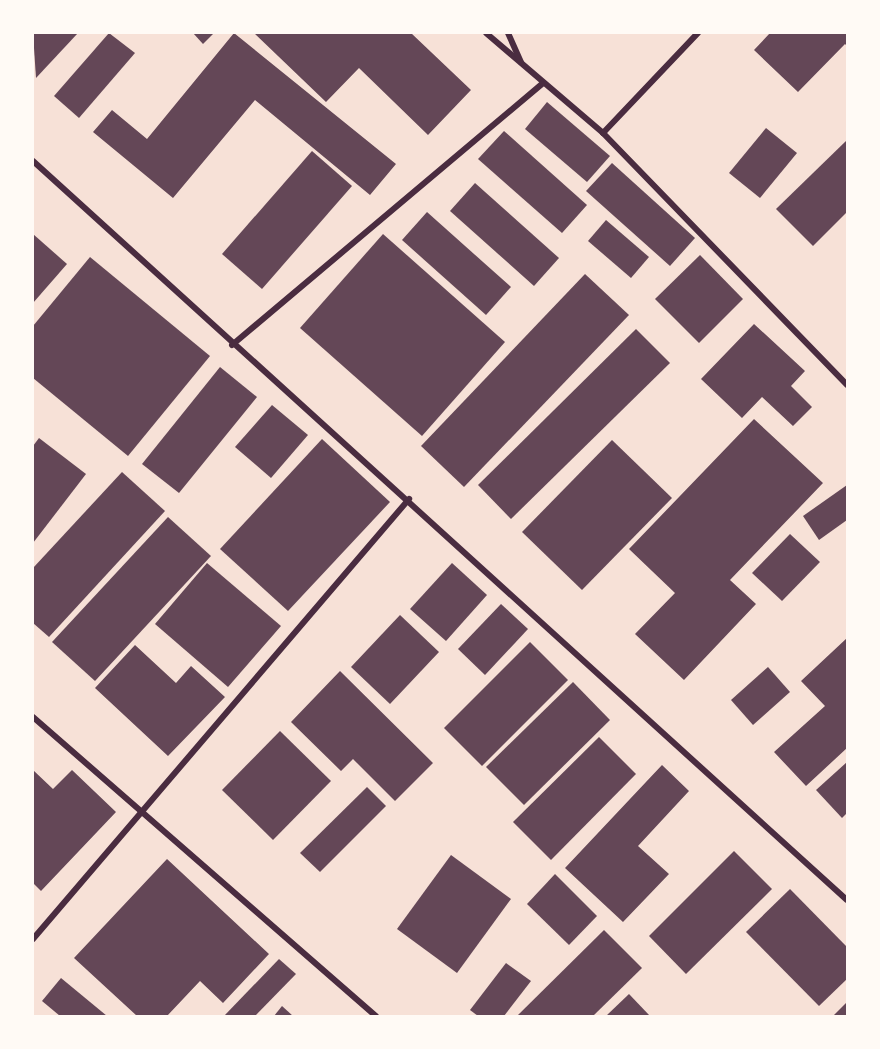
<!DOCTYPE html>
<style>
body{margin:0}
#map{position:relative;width:880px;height:1049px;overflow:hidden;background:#f7e1d7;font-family:Merriweather,serif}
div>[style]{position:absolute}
.building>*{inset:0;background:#644757}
.minor>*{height:6px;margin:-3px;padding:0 3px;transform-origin:3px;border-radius:3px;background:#4a2c40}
span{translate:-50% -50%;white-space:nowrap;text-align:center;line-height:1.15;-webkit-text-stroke:6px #fffaf5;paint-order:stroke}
.frame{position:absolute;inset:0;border:34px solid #fffaf5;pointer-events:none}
</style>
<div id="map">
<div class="building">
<i style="clip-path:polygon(33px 33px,78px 33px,36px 78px)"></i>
<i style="clip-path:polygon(109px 33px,135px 53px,79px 118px,54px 96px)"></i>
<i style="clip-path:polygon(193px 33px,214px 33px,203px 44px)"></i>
<i style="clip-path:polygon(234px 33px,396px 164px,370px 195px,255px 100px,173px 198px,93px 132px,112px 110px,147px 139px)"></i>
<i style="clip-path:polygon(254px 33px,411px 33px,471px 90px,428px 135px,359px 68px,326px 102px)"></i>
<i style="clip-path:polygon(770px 33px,847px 33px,847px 46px,845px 44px,798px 92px,754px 50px)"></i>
<i style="clip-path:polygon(547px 102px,610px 156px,587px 182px,525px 129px)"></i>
<i style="clip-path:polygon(766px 128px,797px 153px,760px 198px,729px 173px)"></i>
<i style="clip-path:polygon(504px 131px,587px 205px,562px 233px,478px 159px)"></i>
<i style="clip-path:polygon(847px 140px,847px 212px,813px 246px,776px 209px)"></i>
<i style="clip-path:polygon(312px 151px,352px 186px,262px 289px,222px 254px)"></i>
<i style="clip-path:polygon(612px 163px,695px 238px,670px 266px,586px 191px)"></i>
<i style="clip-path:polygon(475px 183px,559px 258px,534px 286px,450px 211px)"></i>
<i style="clip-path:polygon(427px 212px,511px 287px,486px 315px,402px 240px)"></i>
<i style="clip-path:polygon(606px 220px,649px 257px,631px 278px,588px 241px)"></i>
<i style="clip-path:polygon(33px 234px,67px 264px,33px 303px)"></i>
<i style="clip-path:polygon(383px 234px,505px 342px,422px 436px,300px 328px)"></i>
<i style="clip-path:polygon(700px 255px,743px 299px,699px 343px,655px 299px)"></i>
<i style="clip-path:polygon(90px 257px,210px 356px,128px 456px,33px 378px,33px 326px)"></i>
<i style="clip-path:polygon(585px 274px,629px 315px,464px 487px,421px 446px)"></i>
<i style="clip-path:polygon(754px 324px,805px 371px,791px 386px,812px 407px,793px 426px,762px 397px,742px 418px,701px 379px)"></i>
<i style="clip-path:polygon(636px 329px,670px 363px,511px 519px,478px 485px)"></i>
<i style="clip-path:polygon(220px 367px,257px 397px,179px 493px,142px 464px)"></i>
<i style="clip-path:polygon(272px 405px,308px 435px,271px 478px,235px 447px)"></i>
<i style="clip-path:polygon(754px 419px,823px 483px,730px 580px,756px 604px,684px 680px,635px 634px,675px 593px,629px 549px)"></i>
<i style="clip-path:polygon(39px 438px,86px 474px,33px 543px,33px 446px)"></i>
<i style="clip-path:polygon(322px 439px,390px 502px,288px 611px,220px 549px)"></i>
<i style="clip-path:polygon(612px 440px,672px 498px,582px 590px,522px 532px)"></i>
<i style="clip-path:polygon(122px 472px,165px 511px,49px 637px,33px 623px,33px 568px)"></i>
<i style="clip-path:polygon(847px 485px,847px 520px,819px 540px,803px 516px)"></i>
<i style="clip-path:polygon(168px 517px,211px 556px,95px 681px,52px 642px)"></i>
<i style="clip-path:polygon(790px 534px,820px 562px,782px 601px,752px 573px)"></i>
<i style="clip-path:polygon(207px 563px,281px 626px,228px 687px,155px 624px)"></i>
<i style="clip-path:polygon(452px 563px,487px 595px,446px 641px,410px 609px)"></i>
<i style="clip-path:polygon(501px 604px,528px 629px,485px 675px,458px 649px)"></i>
<i style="clip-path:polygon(400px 615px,439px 652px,390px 704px,351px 667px)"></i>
<i style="clip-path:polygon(847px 638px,847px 748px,806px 786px,774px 752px,825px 706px,801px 681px)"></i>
<i style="clip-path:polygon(530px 642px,568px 680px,482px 766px,444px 728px)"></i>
<i style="clip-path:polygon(135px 645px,176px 683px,191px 666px,225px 697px,168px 756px,95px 688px)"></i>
<i style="clip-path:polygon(768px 667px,790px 692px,753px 725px,731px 700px)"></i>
<i style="clip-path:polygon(340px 671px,433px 763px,395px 801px,353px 759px,341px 771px,291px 722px)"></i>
<i style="clip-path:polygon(573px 682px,610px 720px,524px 805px,486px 767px)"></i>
<i style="clip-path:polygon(280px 731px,331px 781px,273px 840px,222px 790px)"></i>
<i style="clip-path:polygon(599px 737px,636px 774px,551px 860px,513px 822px)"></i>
<i style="clip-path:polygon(847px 762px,847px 813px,842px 818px,816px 790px)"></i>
<i style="clip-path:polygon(662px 765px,689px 791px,638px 846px,669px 874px,623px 922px,565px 868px)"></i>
<i style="clip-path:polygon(33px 770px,53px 789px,72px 770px,116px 812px,41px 891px,33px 883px)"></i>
<i style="clip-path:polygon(367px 787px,386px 806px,320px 872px,300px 853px)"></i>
<i style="clip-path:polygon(734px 851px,772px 889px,686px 974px,649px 936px)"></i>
<i style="clip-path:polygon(451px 855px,511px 899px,457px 973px,397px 929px)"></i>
<i style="clip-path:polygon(167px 859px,269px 954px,223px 1003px,200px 981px,167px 1016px,137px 1016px,74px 958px)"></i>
<i style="clip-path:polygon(555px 874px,597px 916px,569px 945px,527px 904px)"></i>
<i style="clip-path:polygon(790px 889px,847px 947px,847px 979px,819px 1006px,746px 932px)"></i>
<i style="clip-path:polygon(604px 930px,642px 968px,593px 1016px,517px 1016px)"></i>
<i style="clip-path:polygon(279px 959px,296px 974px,255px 1016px,224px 1016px)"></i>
<i style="clip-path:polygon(506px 963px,531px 981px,504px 1016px,478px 1016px,470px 1010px)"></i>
<i style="clip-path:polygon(61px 978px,107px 1016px,60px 1016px,42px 1001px)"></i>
<i style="clip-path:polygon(629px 994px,650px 1016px,606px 1016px)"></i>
<i style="clip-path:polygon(847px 1002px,847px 1016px,833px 1016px)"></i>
<i style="clip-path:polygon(282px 1006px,293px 1016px,274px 1016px)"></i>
</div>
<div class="minor">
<i style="left:486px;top:33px;width:154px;rotate:40.5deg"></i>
<i style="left:603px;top:133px;width:351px;rotate:45.9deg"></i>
<i style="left:508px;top:33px;width:32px;rotate:66deg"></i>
<i style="left:603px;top:133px;width:138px;rotate:-46.5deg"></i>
<i style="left:33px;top:161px;width:1099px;rotate:42.24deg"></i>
<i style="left:232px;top:345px;width:405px;rotate:-40.1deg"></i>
<i style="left:33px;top:717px;width:455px;rotate:41.1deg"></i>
<i style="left:33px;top:939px;width:579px;rotate:-49.48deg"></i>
</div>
<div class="frame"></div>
</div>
